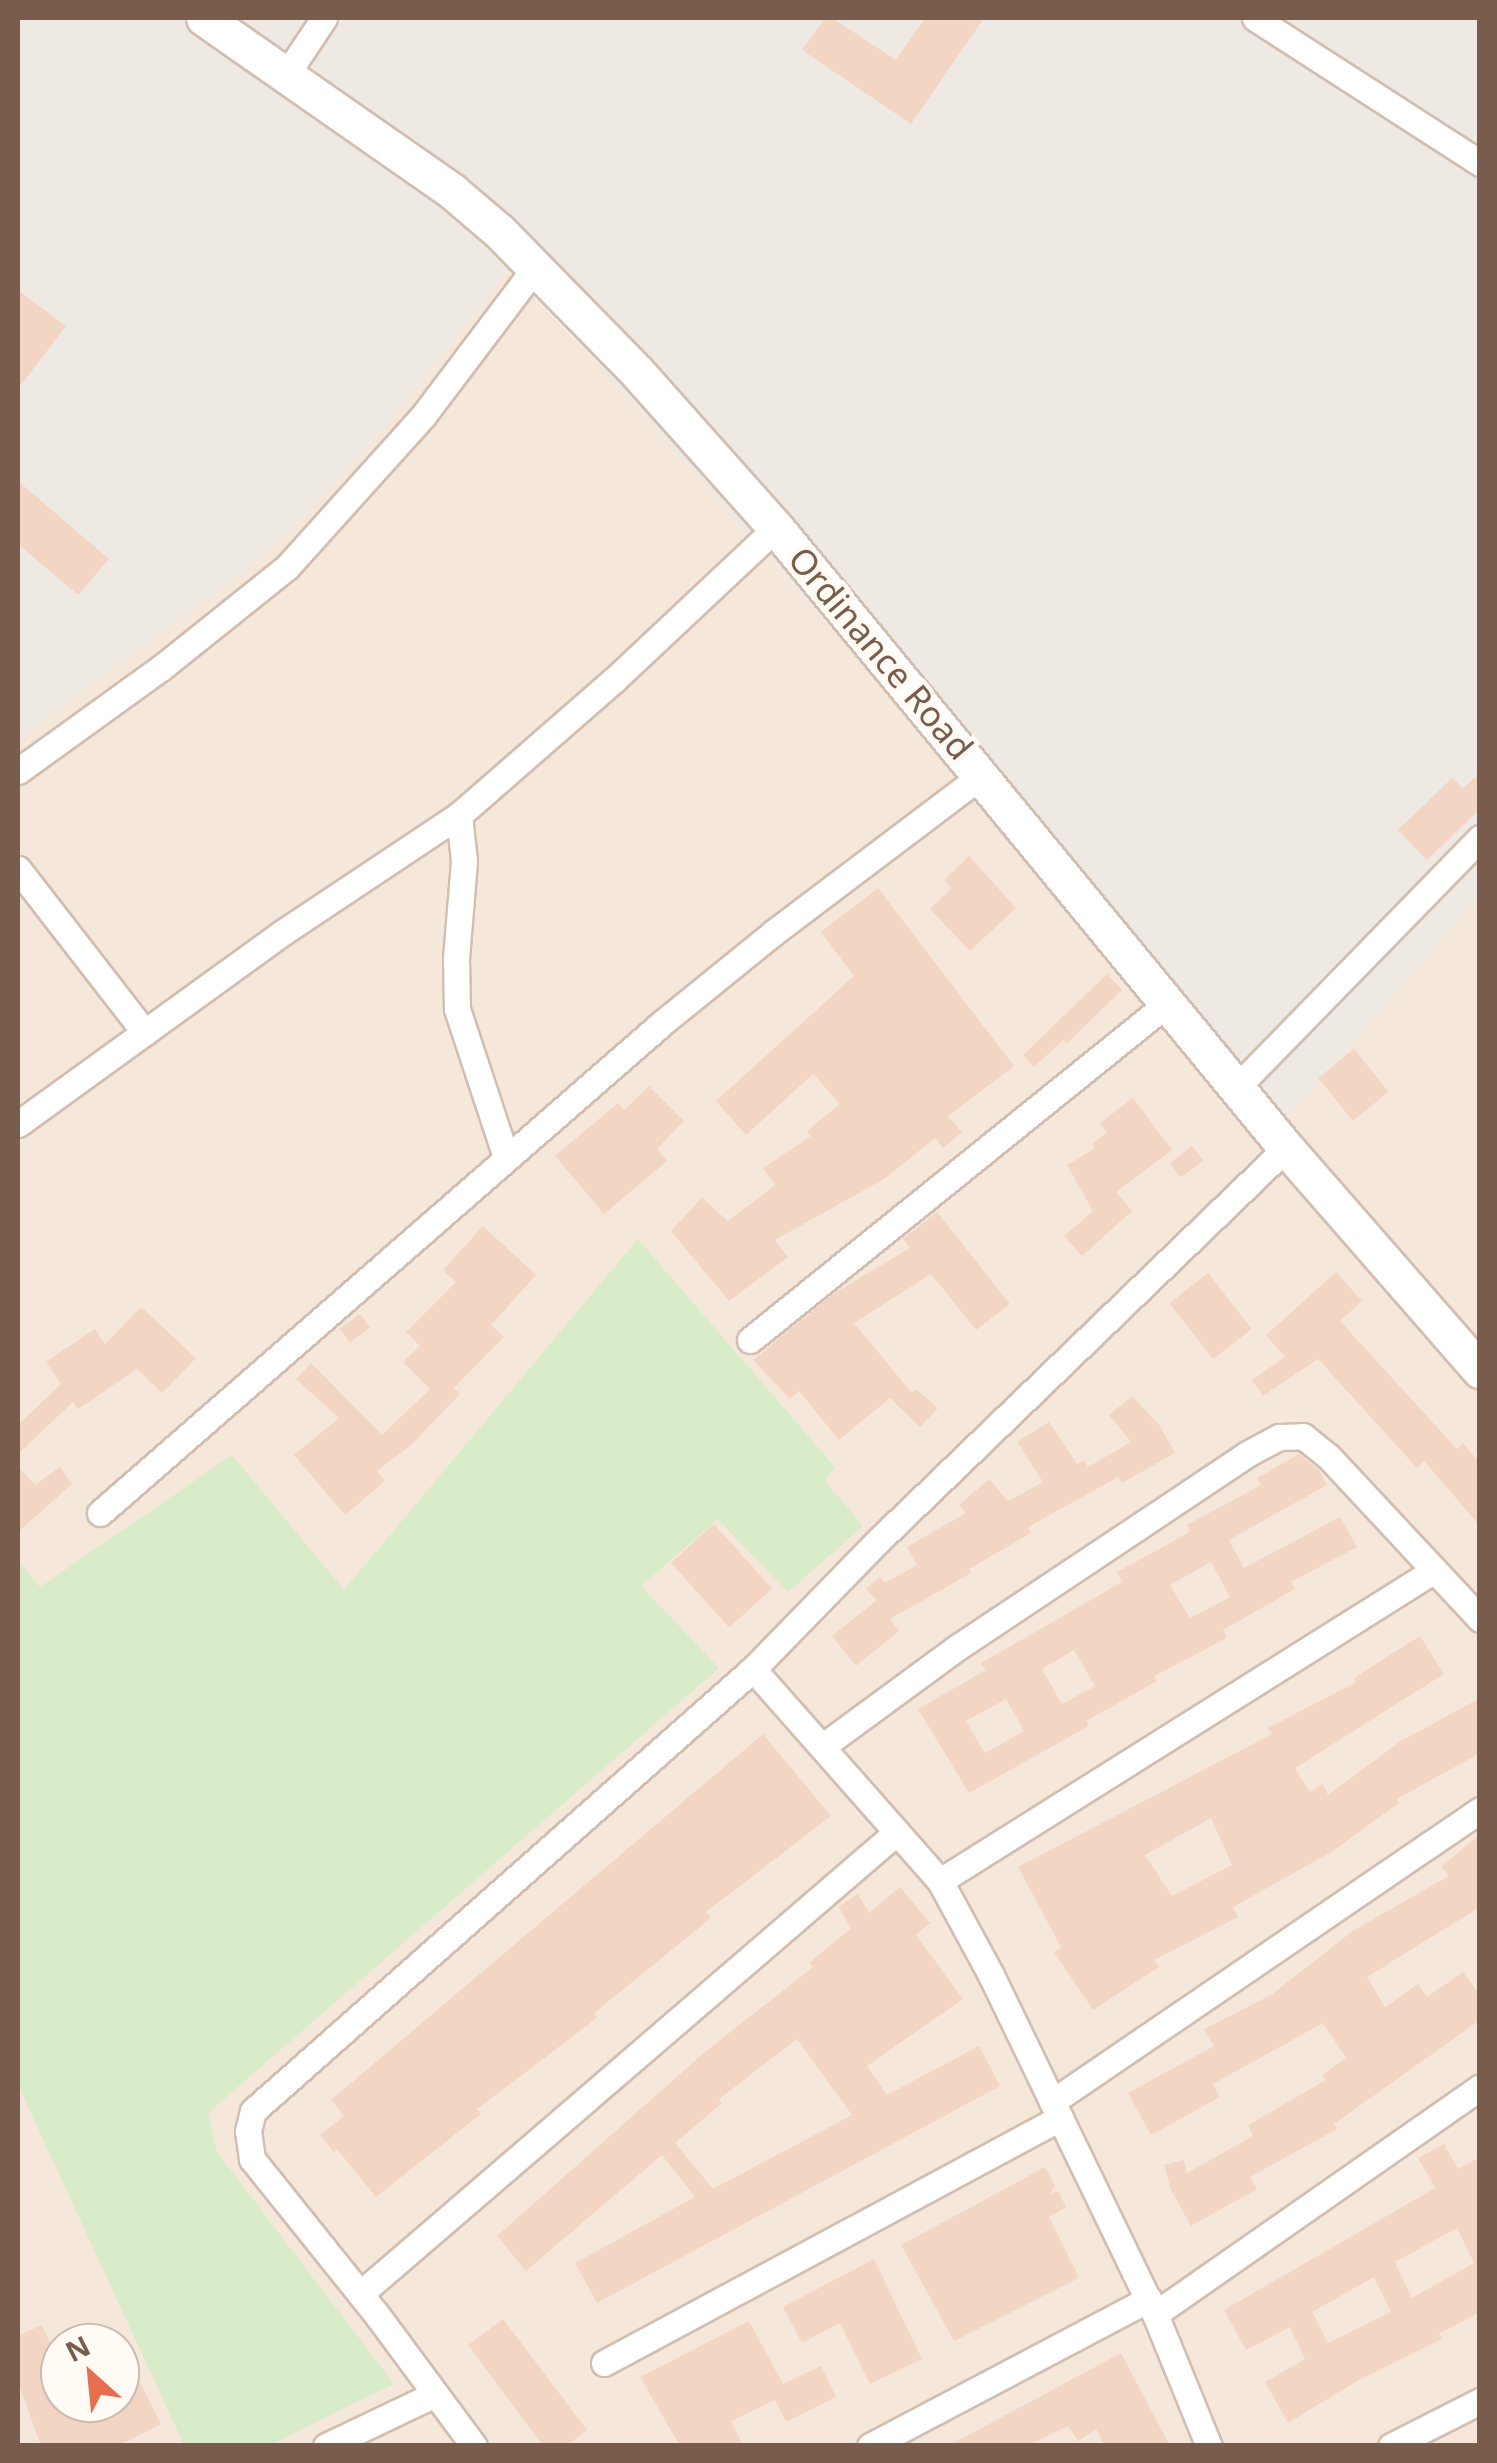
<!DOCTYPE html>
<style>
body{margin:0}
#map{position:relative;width:1497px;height:2463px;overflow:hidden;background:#fdf6ec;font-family:"Noto Sans",sans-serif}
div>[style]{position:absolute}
.residential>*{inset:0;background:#f5e8da}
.industrial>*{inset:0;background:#efe9e4}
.green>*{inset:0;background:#d8ecc9}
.building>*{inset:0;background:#f3d5c3;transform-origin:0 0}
.roads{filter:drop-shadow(2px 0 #d1beb0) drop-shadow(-2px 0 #d1beb0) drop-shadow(0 2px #d1beb0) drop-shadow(0 -2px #d1beb0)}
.street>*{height:25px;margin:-12.5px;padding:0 12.5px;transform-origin:12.5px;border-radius:12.5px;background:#fff}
.secondary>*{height:35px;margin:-17.5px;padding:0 17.5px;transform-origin:17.5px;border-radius:17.5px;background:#fff}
span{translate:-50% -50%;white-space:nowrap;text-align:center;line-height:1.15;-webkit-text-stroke:9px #fffaf3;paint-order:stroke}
.street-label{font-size:35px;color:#7a5c4d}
.frame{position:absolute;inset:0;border:20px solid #7a5c4d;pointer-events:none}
.north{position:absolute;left:40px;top:2323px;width:100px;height:100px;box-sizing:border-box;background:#fffaf3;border:2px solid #cabbb1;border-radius:50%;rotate:333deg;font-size:28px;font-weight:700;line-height:40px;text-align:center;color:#7a5c4d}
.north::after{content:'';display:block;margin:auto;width:35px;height:45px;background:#e76f51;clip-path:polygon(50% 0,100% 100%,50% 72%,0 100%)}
</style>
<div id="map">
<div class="residential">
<i style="clip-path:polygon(evenodd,508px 270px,1303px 1100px,1479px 896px,1479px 2445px,18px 2445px,18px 738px,243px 572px,291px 528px,375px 438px,508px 270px,60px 2343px,120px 2343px,120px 2403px,60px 2403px,60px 2343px)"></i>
</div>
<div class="industrial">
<i style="clip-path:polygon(18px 18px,1479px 18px,1479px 896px,1303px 1100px,1272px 1129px,571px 334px,508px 270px,375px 438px,291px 528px,243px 572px,18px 738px)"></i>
</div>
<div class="green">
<i style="clip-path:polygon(638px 1239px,835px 1467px,825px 1481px,863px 1526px,788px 1592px,718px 1519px,641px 1586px,719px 1668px,208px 2113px,217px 2152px,394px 2384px,270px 2445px,184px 2445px,18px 2085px,18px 1561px,40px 1587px,232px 1455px,344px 1590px)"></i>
</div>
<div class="building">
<i style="clip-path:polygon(825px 18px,832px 18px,896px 60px,925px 18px,984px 18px,911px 124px,802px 50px)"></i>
<i style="clip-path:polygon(18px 290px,66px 326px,18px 389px)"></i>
<i style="clip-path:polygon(18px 481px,109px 559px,78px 595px,18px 544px)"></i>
<i style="clip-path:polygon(1480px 773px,1480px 809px,1427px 860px,1398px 830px,1452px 778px,1463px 788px)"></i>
<i style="clip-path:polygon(969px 856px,1016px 908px,970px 951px,930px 909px,952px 888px,944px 880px)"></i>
<i style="clip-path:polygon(878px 888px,1014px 1066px,948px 1116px,962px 1132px,943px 1148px,935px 1138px,884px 1179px,775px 1240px,788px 1257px,729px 1301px,671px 1231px,702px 1198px,728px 1221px,775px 1185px,763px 1168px,811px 1136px,807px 1131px,840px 1104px,813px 1074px,746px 1135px,716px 1101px,854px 976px,821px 932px)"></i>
<i style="clip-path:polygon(1107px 974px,1122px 990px,1066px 1044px,1063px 1040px,1034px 1067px,1023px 1055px)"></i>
<i style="left:1354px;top:1049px;width:55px;height:46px;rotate:51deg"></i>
<i style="clip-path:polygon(649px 1086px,684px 1121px,657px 1149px,667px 1161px,604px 1214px,555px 1156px,618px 1103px,624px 1110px)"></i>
<i style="clip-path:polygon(1133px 1098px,1172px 1150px,1116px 1192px,1132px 1211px,1082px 1256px,1064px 1236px,1093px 1211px,1067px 1165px,1095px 1148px,1092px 1144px,1107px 1132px,1100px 1123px)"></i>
<i style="left:1192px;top:1146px;width:18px;height:28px;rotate:52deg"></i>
<i style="clip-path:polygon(937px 1212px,1010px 1304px,976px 1330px,931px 1274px,854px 1323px,912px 1393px,916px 1389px,938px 1408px,920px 1427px,890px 1398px,839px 1440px,799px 1391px,790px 1399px,753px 1360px,833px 1294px,910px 1248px,903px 1239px)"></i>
<i style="clip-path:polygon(483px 1226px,536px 1275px,491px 1325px,504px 1337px,454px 1388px,460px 1394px,411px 1445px,377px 1471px,385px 1481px,345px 1515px,294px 1455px,339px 1418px,296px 1379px,311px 1363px,382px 1435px,430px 1389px,403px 1362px,420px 1346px,406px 1332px,456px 1282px,443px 1270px)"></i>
<i style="clip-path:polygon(1336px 1272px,1362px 1301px,1340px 1321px,1457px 1449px,1463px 1443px,1480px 1463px,1480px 1526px,1424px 1461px,1417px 1468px,1318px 1359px,1263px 1396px,1252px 1380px,1285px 1357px,1266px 1335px)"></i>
<i style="left:1208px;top:1273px;width:71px;height:49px;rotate:52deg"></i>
<i style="clip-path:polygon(141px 1307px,196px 1358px,162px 1393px,137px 1369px,78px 1409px,73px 1402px,18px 1454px,18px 1425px,61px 1384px,46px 1362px,95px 1329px,105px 1344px)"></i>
<i style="left:360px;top:1314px;width:17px;height:25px;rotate:54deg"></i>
<i style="clip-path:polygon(1132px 1396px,1160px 1426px,1175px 1453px,1122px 1483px,1118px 1477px,1028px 1527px,1031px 1533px,969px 1569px,971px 1573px,890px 1619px,899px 1631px,856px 1666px,832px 1636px,877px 1600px,866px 1589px,880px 1577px,885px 1583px,917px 1565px,907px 1547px,966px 1513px,959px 1505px,989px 1479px,1008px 1501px,1043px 1482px,1017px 1442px,1049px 1422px,1077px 1464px,1084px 1460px,1088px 1467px,1131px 1442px,1109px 1415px)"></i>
<i style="clip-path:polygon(evenodd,1299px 1454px,1319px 1470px,1327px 1485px,1229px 1540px,1244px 1568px,1340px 1517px,1357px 1547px,1291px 1582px,1295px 1589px,1223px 1630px,1227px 1638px,1154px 1676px,1157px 1681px,1086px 1721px,1089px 1726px,969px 1793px,918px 1709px,986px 1670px,981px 1663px,1122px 1582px,1117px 1572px,1190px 1532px,1187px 1525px,1261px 1485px,1257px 1478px,1299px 1454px,1211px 1562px,1230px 1597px,1190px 1618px,1170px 1585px,1211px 1562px,1299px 1454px,1074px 1650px,1095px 1686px,1062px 1704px,1042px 1669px,1074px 1650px,1299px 1454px,1006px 1699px,1024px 1731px,985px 1753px,966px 1721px,1006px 1699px)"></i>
<i style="clip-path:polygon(18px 1467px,35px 1485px,60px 1467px,72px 1484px,18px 1532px)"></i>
<i style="left:714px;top:1524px;width:87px;height:58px;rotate:48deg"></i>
<i style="clip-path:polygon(evenodd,1420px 1636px,1444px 1674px,1295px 1768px,1310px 1792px,1323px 1784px,1328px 1795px,1401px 1741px,1480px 1698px,1480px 1753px,1397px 1799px,1399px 1803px,1333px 1851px,1233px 1907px,1238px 1917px,1154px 1960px,1159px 1967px,1093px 2010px,1054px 1952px,1061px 1947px,1018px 1867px,1272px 1734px,1268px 1728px,1356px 1682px,1354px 1678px,1420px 1636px,1211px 1818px,1232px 1865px,1172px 1896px,1145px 1855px,1211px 1818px)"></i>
<i style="clip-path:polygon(763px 1734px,831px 1816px,706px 1912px,711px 1918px,594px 2013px,597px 2018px,477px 2109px,481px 2114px,376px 2197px,337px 2149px,334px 2152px,320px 2135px,344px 2116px,331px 2100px)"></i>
<i style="clip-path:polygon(1480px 1834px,1480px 1907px,1367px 1977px,1385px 2007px,1418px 1984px,1427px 1997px,1463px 1972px,1480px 1995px,1480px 2020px,1334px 2124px,1337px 2129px,1250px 2177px,1257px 2189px,1191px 2226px,1171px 2190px,1164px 2165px,1184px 2160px,1187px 2173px,1253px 2136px,1248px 2125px,1326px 2080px,1322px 2075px,1346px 2058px,1323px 2023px,1213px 2084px,1220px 2097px,1151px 2135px,1128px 2093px,1214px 2046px,1204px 2029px,1271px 1995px,1354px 1930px,1449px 1876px,1441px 1867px)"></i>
<i style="clip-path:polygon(evenodd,900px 1887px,930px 1923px,916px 1935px,963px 1999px,867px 2066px,887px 2095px,979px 2046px,1000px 2086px,597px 2303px,575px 2263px,695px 2197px,662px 2155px,526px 2271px,497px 2236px,705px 2052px,813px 1967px,809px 1963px,851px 1928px,838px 1907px,858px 1894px,869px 1913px,900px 1887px,797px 2039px,852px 2115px,713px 2189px,675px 2143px,722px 2103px,719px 2099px,797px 2039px)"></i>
<i style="clip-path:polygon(evenodd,1444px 2144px,1458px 2169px,1480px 2157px,1480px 2312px,1439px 2334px,1442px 2339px,1357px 2381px,1288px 2423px,1265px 2382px,1305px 2359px,1290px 2327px,1246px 2350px,1224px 2310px,1435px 2188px,1418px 2158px,1444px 2144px,1457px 2228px,1474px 2263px,1412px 2298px,1395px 2262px,1457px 2228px,1444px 2144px,1374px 2277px,1391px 2312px,1328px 2343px,1312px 2312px,1374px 2277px)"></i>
<i style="clip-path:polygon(1045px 2167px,1055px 2186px,1050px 2194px,1058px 2191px,1066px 2207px,1049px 2217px,1079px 2278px,954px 2341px,901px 2245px)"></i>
<i style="clip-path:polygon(874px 2259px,922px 2359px,870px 2384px,840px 2323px,802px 2343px,783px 2307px)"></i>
<i style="clip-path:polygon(503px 2319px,587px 2430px,566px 2446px,543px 2446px,468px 2345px)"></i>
<i style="clip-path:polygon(749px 2321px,783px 2384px,821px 2366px,836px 2397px,786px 2422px,775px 2400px,731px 2421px,743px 2446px,680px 2446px,640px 2377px)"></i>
<i style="clip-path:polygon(42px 2325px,60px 2364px,60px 2403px,74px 2403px,77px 2410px,90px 2403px,120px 2403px,120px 2342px,161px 2424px,117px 2446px,41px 2446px,18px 2382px,18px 2336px)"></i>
<i style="clip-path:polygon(1121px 2353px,1170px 2446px,1105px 2446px,1096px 2429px,1078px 2441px,1068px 2426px,1027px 2446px,948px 2446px)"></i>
</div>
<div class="roads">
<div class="street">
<i style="left:1255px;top:18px;width:268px;rotate:32.8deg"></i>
<i style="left:288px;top:72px;width:65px;rotate:-56.3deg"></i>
<i style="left:18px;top:771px;width:176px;rotate:-35.8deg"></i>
<i style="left:161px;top:668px;width:161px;rotate:-38.7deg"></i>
<i style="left:287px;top:567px;width:203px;rotate:-48deg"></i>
<i style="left:423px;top:416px;width:186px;rotate:-52.9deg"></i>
<i style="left:459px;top:815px;width:46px;rotate:83.8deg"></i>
<i style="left:464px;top:861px;width:98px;rotate:94.7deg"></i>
<i style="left:456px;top:959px;width:50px;rotate:88.9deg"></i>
<i style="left:457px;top:1009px;width:156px;rotate:71.7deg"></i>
<i style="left:18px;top:869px;width:207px;rotate:52.2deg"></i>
<i style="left:1237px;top:1087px;width:348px;rotate:-45.7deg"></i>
<i style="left:18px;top:1124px;width:326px;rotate:-35.9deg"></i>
<i style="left:282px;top:933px;width:213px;rotate:-33.7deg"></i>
<i style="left:459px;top:815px;width:207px;rotate:-41.1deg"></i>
<i style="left:615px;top:679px;width:221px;rotate:-43.2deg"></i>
<i style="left:750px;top:1340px;width:538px;rotate:-38.89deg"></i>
<i style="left:100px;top:1513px;width:746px;rotate:-41.08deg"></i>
<i style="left:662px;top:1023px;width:143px;rotate:-39deg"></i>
<i style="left:773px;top:933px;width:262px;rotate:-37.1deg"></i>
<i style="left:753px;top:1669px;width:283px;rotate:48.6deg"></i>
<i style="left:940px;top:1881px;width:107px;rotate:61.5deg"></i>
<i style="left:991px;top:1975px;width:377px;rotate:64.2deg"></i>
<i style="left:1155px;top:2314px;width:143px;rotate:67.8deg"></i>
<i style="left:823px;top:1746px;width:167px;rotate:-36.3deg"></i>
<i style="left:958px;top:1647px;width:348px;rotate:-33.7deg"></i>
<i style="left:1247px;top:1454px;width:36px;rotate:-28deg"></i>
<i style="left:1279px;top:1437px;width:24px;rotate:-2deg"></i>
<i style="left:1303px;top:1436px;width:32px;rotate:39deg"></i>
<i style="left:1328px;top:1456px;width:223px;rotate:47deg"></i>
<i style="left:940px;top:1881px;width:582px;rotate:-32.16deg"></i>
<i style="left:1052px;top:2102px;width:518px;rotate:-34.3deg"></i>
<i style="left:360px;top:2294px;width:708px;rotate:-40.71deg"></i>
<i style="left:1155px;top:2314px;width:396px;rotate:-34.9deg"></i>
<i style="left:604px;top:2363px;width:518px;rotate:-28.25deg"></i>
<i style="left:326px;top:2446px;width:121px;rotate:-25.5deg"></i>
<i style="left:474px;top:2446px;width:163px;rotate:-126.5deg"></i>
<i style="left:377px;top:2315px;width:200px;rotate:-128.7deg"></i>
<i style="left:252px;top:2159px;width:28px;rotate:-98deg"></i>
<i style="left:248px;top:2131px;width:21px;rotate:-76deg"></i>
<i style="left:253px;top:2111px;width:667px;rotate:-41.48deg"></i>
<i style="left:753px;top:1669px;width:182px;rotate:-45.7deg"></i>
<i style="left:880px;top:1539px;width:564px;rotate:-43.92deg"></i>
<i style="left:870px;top:2446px;width:315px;rotate:-27.8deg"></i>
<i style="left:1391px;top:2446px;width:100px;rotate:-26.8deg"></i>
</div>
<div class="secondary">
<i style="left:204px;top:18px;width:304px;rotate:34.9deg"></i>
<i style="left:453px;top:192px;width:60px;rotate:40.3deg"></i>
<i style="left:499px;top:231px;width:197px;rotate:45.6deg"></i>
<i style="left:637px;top:372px;width:209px;rotate:48.3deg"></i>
<i style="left:776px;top:528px;width:803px;rotate:50.56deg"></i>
<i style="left:1286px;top:1148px;width:295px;rotate:48.9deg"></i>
</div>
</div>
<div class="street-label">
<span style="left:881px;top:653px;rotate:50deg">Ordinance Road</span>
</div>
<div class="frame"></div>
<div class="north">N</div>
</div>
